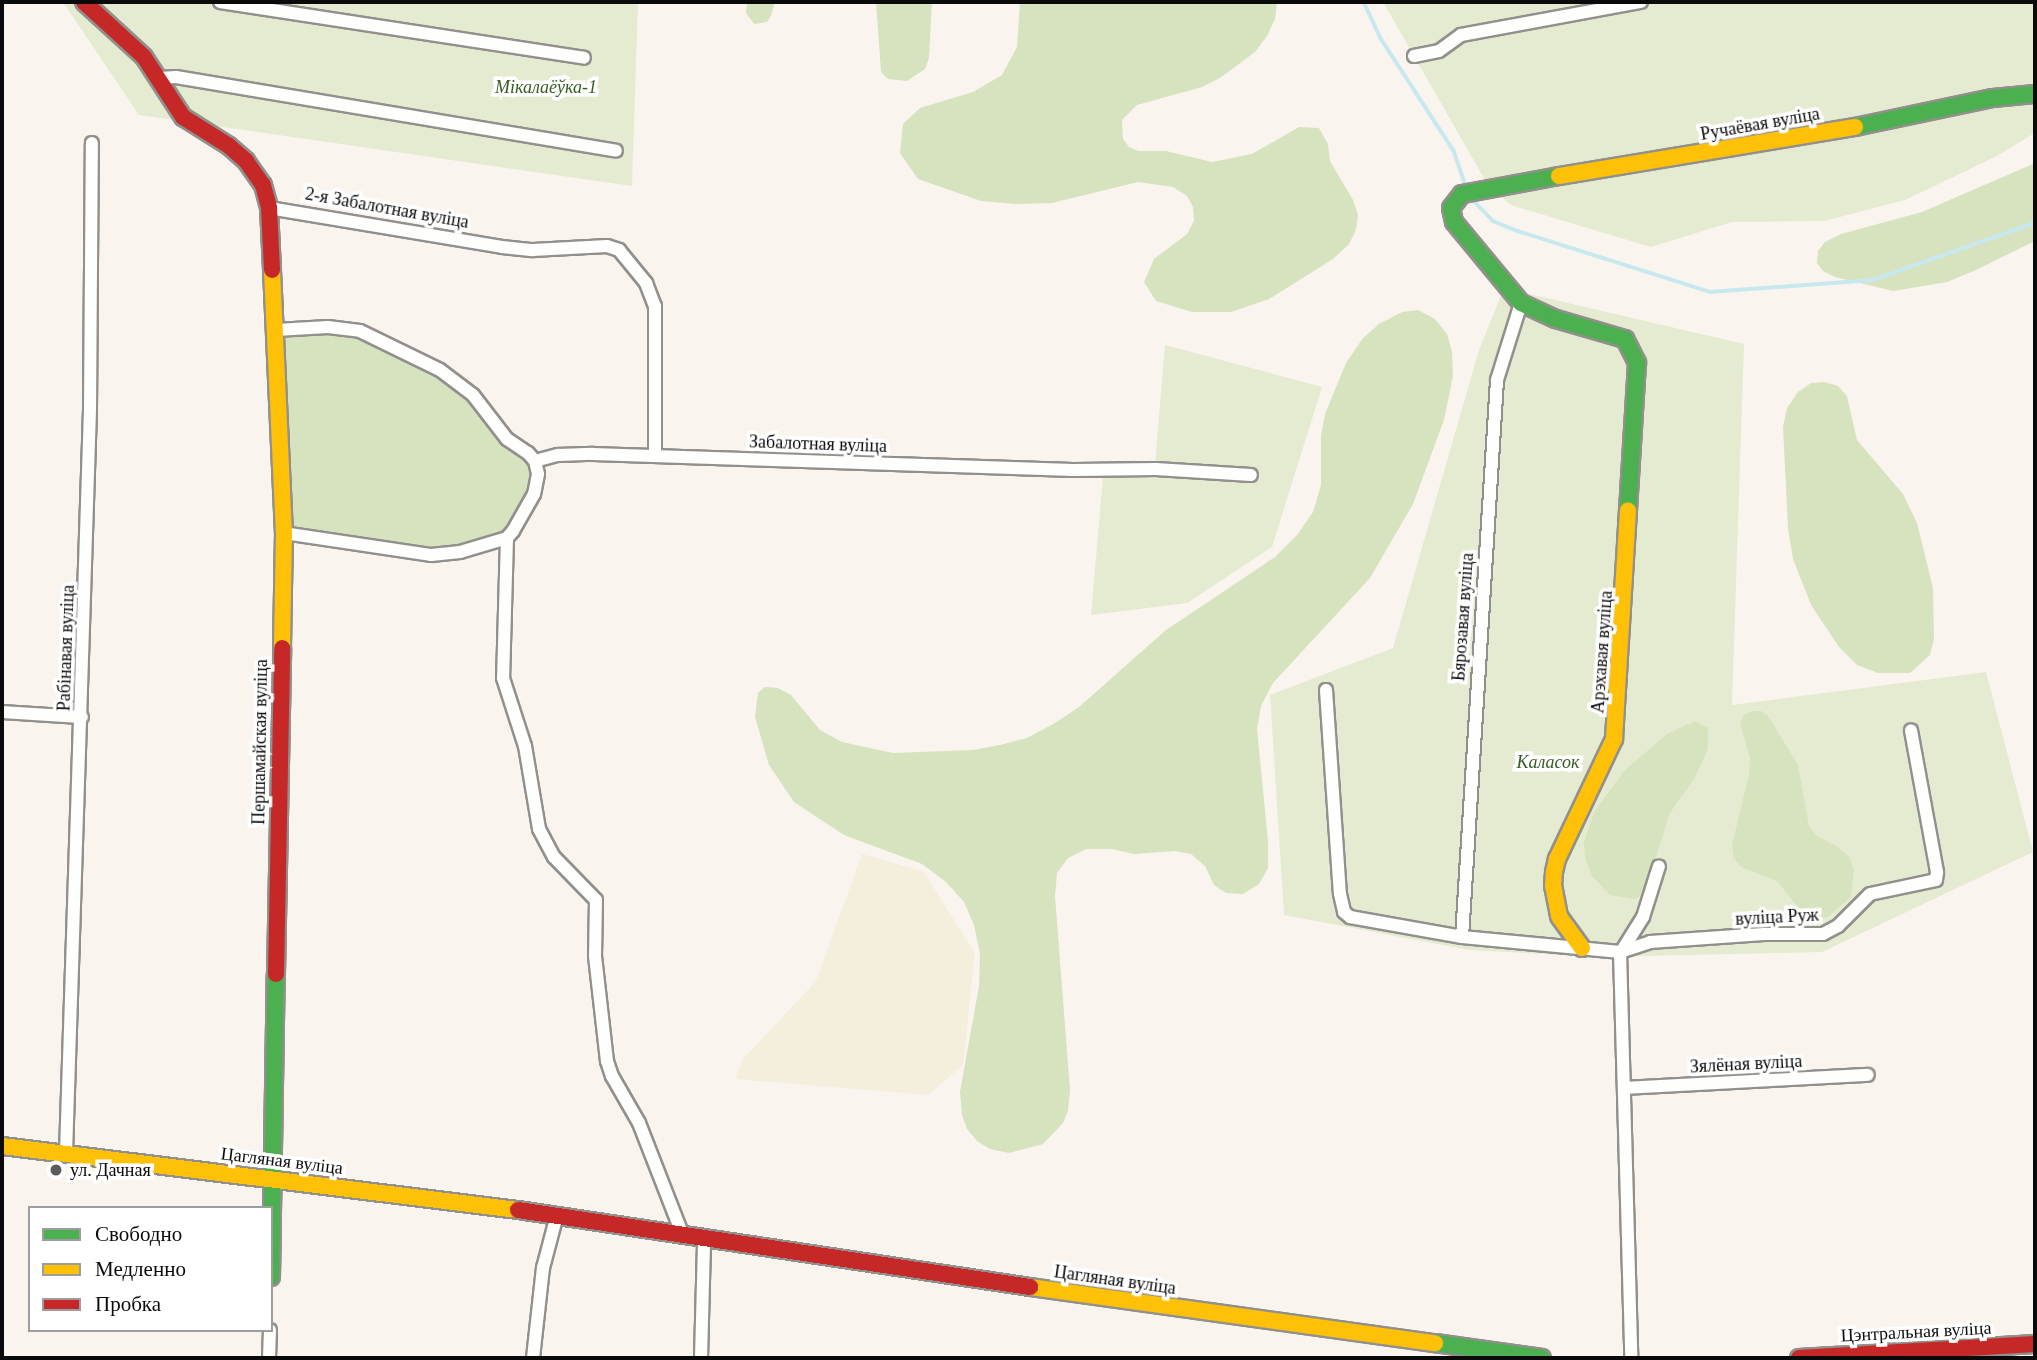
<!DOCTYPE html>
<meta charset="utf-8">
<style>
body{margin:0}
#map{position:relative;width:2037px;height:1360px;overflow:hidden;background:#f9f5ee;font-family:"Times New Roman",serif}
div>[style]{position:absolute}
.farmland>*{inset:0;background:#f4eedc}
.green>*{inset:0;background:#e5ebd0}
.forest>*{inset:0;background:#d7e2bf}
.stream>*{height:3.5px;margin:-1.75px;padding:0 1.75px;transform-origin:1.75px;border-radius:1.75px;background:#c8e8ef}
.roads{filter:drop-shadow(2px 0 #92908d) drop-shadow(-2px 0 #92908d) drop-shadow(0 2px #92908d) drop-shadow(0 -2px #92908d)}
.street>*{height:12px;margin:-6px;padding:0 6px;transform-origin:6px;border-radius:6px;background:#fefefc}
.fast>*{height:16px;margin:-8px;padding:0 8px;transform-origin:8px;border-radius:8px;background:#4caf50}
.slow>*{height:16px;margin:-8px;padding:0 8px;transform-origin:8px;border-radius:8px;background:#ffc107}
.jam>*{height:16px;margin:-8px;padding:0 8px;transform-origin:8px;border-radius:8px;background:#c62828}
.dots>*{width:19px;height:19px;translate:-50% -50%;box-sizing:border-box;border:4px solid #fff;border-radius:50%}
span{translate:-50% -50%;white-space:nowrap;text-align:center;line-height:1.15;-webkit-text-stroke:7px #fff;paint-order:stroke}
.park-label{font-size:18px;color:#365b22;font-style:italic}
.street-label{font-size:18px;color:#0a0a0a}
.poi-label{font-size:18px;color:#0a0a0a}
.left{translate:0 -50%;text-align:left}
.frame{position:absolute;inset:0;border:4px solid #0a0a0a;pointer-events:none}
.legend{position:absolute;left:28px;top:1206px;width:245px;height:126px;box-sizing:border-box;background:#fff;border:2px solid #9d9d9d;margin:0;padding:9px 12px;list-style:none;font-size:21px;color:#0a0a0a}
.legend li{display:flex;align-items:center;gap:14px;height:35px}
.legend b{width:35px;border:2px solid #9d9d9d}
</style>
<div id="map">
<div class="farmland">
<i style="clip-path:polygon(862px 854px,923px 871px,975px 953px,963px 1065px,928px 1095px,735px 1079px,743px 1059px,816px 981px)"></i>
</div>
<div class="green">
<i style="clip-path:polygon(63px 2px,638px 2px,632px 186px,139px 115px)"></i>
<i style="clip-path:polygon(1383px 2px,2035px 2px,2035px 133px,1997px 156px,1905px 200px,1824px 221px,1732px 222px,1651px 247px,1511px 205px,1489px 187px)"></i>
<i style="clip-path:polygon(1504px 288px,1744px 344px,1732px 705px,1986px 672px,2033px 852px,1822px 952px,1597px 957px,1469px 950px,1284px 915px,1270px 695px,1393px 648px,1479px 350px)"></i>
<i style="clip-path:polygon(1165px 345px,1322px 387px,1272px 547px,1187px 603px,1091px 615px,1103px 477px,1154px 475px)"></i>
</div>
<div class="forest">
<i style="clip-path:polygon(747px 2px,775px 2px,771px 16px,767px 22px,754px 24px,746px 13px)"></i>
<i style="clip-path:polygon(876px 2px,932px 2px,929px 58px,925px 69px,907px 81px,888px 79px,881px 72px)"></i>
<i style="clip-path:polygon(1020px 2px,1277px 2px,1275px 19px,1267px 36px,1255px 52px,1220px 78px,1202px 87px,1137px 105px,1122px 120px,1123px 139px,1129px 147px,1138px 151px,1166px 151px,1212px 162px,1252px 154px,1299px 127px,1319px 128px,1328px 144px,1330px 161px,1353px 200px,1358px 215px,1356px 230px,1349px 244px,1333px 259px,1269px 299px,1231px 312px,1192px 312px,1156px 301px,1144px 282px,1154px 259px,1187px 234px,1194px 221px,1193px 207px,1187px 196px,1173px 187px,1138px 182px,1052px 203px,1016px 204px,981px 201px,918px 179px,900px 153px,903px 124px,920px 108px,973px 92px,1002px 75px,1017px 47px)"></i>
<i style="clip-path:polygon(2035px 163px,2035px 241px,1976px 270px,1947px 282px,1893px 291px,1835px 277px,1823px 271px,1817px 263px,1818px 251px,1825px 242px,1841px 234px,1922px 212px)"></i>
<i style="clip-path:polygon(1418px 310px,1435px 319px,1447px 334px,1452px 352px,1453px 376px,1444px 420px,1413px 504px,1370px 578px,1273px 683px,1261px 706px,1257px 729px,1268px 841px,1268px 868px,1259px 884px,1243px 894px,1226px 893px,1214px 885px,1205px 866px,1191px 854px,1175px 851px,1134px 854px,1112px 849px,1086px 849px,1068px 858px,1057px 873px,1055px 896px,1070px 1090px,1068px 1111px,1063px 1123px,1043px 1144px,1009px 1153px,990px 1149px,977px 1141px,967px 1129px,962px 1115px,960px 1092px,979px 986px,980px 954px,974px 925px,964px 902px,946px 882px,922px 864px,844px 835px,794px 802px,769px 765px,755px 717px,758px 693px,765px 687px,778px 688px,791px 695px,820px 730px,842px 742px,893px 753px,973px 750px,1000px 745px,1027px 738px,1055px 723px,1079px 707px,1166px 630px,1275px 557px,1298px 534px,1313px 512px,1321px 485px,1321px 436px,1325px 414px,1346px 363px,1363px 338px,1379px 324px,1402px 312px)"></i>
<i style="clip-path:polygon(283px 334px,348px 335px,386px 347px,422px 365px,459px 388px,530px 468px,528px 496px,515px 523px,503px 533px,481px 541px,443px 549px,290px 529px)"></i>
<i style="clip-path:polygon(1825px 382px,1838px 386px,1847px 396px,1857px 440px,1903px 494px,1917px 523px,1933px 588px,1934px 639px,1930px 655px,1910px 673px,1878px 673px,1857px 665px,1839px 647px,1811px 605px,1793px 559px,1788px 529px,1783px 427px,1787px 408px,1798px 392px,1811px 383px)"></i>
<i style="clip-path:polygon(1752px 711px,1761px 711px,1768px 716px,1798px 765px,1809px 826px,1817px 836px,1838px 847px,1849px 857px,1854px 870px,1851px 897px,1828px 917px,1815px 918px,1804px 914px,1777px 881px,1741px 867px,1734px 858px,1732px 845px,1749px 775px,1750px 758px,1740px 723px,1744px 715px)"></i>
<i style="clip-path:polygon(1695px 721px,1708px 728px,1708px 749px,1694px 779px,1670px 813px,1646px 888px,1642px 895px,1634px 899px,1610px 895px,1592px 876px,1585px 858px,1584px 842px,1594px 812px,1624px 771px,1667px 734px)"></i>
</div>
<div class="stream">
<i style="left:1333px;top:2px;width:12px"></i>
<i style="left:1364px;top:2px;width:38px;rotate:65deg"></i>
<i style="left:1380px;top:37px;width:136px;rotate:57deg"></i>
<i style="left:1454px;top:151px;width:37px;rotate:71deg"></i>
<i style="left:1472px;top:199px;width:30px;rotate:46deg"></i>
<i style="left:1493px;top:221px;width:27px;rotate:22deg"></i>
<i style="left:1518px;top:231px;width:201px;rotate:17.6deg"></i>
<i style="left:1710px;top:292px;width:163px;rotate:-4.2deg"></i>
<i style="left:1873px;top:280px;width:172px;rotate:-19.4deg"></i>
</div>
<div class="roads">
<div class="street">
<i style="left:220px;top:2px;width:368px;rotate:8.7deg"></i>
<i style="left:1414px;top:56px;width:25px;rotate:-11deg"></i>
<i style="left:1439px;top:51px;width:27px;rotate:-36deg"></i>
<i style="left:1461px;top:35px;width:183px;rotate:-10.4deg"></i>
<i style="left:159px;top:78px;width:17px;rotate:-3deg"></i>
<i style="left:176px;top:77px;width:446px;rotate:9.5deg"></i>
<i style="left:269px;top:208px;width:236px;rotate:9.5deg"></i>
<i style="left:502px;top:247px;width:31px;rotate:6deg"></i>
<i style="left:533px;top:250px;width:74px;rotate:-3.1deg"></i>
<i style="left:607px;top:246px;width:13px;rotate:18deg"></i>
<i style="left:619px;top:250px;width:43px;rotate:50.7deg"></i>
<i style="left:646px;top:283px;width:25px;rotate:69deg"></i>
<i style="left:655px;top:306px;width:150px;rotate:90deg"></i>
<i style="left:276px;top:330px;width:52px;rotate:-3.3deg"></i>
<i style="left:328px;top:327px;width:32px;rotate:7deg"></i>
<i style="left:360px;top:331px;width:89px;rotate:26deg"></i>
<i style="left:440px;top:370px;width:41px;rotate:37.1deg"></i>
<i style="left:473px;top:395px;width:56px;rotate:52.3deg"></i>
<i style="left:507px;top:439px;width:25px;rotate:34deg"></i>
<i style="left:528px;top:453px;width:11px;rotate:49deg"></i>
<i style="left:535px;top:461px;width:13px;rotate:77deg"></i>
<i style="left:538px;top:474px;width:20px;rotate:101deg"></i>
<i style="left:534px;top:494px;width:43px;rotate:119.6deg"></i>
<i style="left:513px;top:531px;width:9px;rotate:131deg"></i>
<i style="left:507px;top:538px;width:49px;rotate:163.4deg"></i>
<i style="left:460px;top:552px;width:29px;rotate:174deg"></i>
<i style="left:431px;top:555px;width:149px;rotate:-171.5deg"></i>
<i style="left:535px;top:461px;width:24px;rotate:-15deg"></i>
<i style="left:558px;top:455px;width:35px;rotate:-2deg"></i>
<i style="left:593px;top:454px;width:480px;rotate:1.9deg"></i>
<i style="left:1073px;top:470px;width:83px;rotate:-0.7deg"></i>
<i style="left:1156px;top:469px;width:95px;rotate:3.6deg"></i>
<i style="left:507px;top:538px;width:140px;rotate:91.6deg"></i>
<i style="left:503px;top:678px;width:71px;rotate:72.1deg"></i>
<i style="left:525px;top:746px;width:84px;rotate:80.4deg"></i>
<i style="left:539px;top:829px;width:32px;rotate:62deg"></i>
<i style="left:554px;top:857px;width:60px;rotate:45.7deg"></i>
<i style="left:596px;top:900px;width:56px;rotate:91deg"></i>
<i style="left:595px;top:956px;width:106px;rotate:83.5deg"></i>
<i style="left:607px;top:1061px;width:16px;rotate:72deg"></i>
<i style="left:612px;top:1076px;width:54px;rotate:60.1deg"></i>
<i style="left:639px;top:1123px;width:121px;rotate:68.7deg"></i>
<i style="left:1326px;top:690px;width:204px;rotate:86.1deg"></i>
<i style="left:1340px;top:894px;width:18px;rotate:77deg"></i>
<i style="left:1344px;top:912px;width:8px;rotate:40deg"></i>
<i style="left:1350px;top:917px;width:114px;rotate:10.1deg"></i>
<i style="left:1462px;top:937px;width:159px;rotate:5.4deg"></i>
<i style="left:2px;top:712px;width:80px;rotate:3.6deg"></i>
<i style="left:1462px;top:937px;width:558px;rotate:-86.4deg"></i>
<i style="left:1497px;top:380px;width:81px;rotate:-72.7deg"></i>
<i style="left:1623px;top:949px;width:38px;rotate:-58deg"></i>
<i style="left:1643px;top:917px;width:53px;rotate:-72.6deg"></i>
<i style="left:1620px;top:952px;width:32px;rotate:-18deg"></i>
<i style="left:1650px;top:942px;width:114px;rotate:-4deg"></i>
<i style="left:1764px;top:934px;width:59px"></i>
<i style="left:1823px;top:934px;width:17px;rotate:-28deg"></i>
<i style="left:1838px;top:926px;width:45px;rotate:-45deg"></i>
<i style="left:1870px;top:894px;width:67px;rotate:-12deg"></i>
<i style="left:1936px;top:880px;width:8px;rotate:-83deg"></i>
<i style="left:1937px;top:872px;width:144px;rotate:-100.4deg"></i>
<i style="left:1620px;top:952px;width:406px;rotate:88.4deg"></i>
<i style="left:1625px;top:1088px;width:243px;rotate:-3.1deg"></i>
<i style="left:66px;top:1153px;width:744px;rotate:-88.15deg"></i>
<i style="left:90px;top:409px;width:266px;rotate:-89.6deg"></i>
<i style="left:269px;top:1358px;width:28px;rotate:-88deg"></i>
<i style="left:533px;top:1358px;width:91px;rotate:-83.7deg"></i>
<i style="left:543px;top:1268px;width:55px;rotate:-75.2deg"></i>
<i style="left:701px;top:1358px;width:118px;rotate:-88.5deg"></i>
</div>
<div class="fast">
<i style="left:1855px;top:127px;width:141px;rotate:-11.9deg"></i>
<i style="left:1993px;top:98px;width:42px;rotate:-5.4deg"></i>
<i style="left:1559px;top:176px;width:99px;rotate:169.5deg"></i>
<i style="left:1462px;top:194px;width:18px;rotate:128deg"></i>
<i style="left:1451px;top:208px;width:14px;rotate:78deg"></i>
<i style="left:1454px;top:222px;width:105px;rotate:50.4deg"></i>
<i style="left:1521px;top:303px;width:38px;rotate:25deg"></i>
<i style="left:1556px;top:319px;width:72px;rotate:16.2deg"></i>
<i style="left:1625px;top:339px;width:27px;rotate:63deg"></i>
<i style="left:1637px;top:363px;width:147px;rotate:93.5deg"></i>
<i style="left:271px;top:1277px;width:303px;rotate:-89.1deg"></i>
<i style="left:1435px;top:1343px;width:108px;rotate:8deg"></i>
</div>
<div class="slow">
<i style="left:1559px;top:176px;width:300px;rotate:-9.4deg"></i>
<i style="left:272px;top:270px;width:263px;rotate:87.4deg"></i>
<i style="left:284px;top:533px;width:115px;rotate:91deg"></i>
<i style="left:1582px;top:948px;width:39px;rotate:-126deg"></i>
<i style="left:1559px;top:916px;width:31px;rotate:-101deg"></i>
<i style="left:1553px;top:886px;width:14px;rotate:-86deg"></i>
<i style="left:1554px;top:872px;width:13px;rotate:-77deg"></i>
<i style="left:1557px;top:859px;width:133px;rotate:-64.6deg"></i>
<i style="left:1614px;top:739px;width:229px;rotate:-86.5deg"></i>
<i style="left:2px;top:1146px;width:520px;rotate:7.07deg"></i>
<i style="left:1030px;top:1287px;width:409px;rotate:7.9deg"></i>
</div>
<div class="jam">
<i style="left:84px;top:2px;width:81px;rotate:42.5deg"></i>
<i style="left:144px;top:57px;width:72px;rotate:57deg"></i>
<i style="left:183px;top:117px;width:54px;rotate:32.2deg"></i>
<i style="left:229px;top:146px;width:23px;rotate:41deg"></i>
<i style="left:246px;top:161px;width:29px;rotate:55deg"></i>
<i style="left:263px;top:185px;width:24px;rotate:75deg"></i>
<i style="left:269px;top:208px;width:62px;rotate:87.2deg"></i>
<i style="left:276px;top:974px;width:326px;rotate:-88.9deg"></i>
<i style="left:518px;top:1210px;width:518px;rotate:8.55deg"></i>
<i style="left:1799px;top:1358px;width:236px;rotate:-3.4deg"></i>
</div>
</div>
<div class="dots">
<i style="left:56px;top:1170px;background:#5e5c5a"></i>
</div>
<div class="park-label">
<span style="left:546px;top:87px">Мікалаёўка-1</span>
<span style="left:1548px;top:762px">Каласок</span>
</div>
<div class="street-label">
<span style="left:1760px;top:124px;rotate:-10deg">Ручаёвая вуліца</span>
<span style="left:387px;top:208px;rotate:10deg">2-я Забалотная вуліца</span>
<span style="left:818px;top:444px;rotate:2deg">Забалотная вуліца</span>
<span style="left:1463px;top:617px;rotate:-86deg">Бярозавая вуліца</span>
<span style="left:66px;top:648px;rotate:-88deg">Рабінавая вуліца</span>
<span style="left:1602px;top:652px;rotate:-86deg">Арэхавая вуліца</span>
<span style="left:260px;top:742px;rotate:-89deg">Першамайская вуліца</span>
<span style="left:1777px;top:917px;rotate:-3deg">вуліца Руж</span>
<span style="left:1746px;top:1064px;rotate:-3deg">Зялёная вуліца</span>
<span style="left:282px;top:1161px;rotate:7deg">Цагляная вуліца</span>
<span style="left:1115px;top:1280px;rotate:8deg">Цагляная вуліца</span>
<span style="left:1916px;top:1332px;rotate:-3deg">Цэнтральная вуліца</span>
</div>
<div class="poi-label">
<span class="left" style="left:70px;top:1170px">ул. Дачная</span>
</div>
<div class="frame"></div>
<ul class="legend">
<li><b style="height:9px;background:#4caf50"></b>Свободно</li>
<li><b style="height:9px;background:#ffc107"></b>Медленно</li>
<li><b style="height:9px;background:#c62828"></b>Пробка</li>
</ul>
</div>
